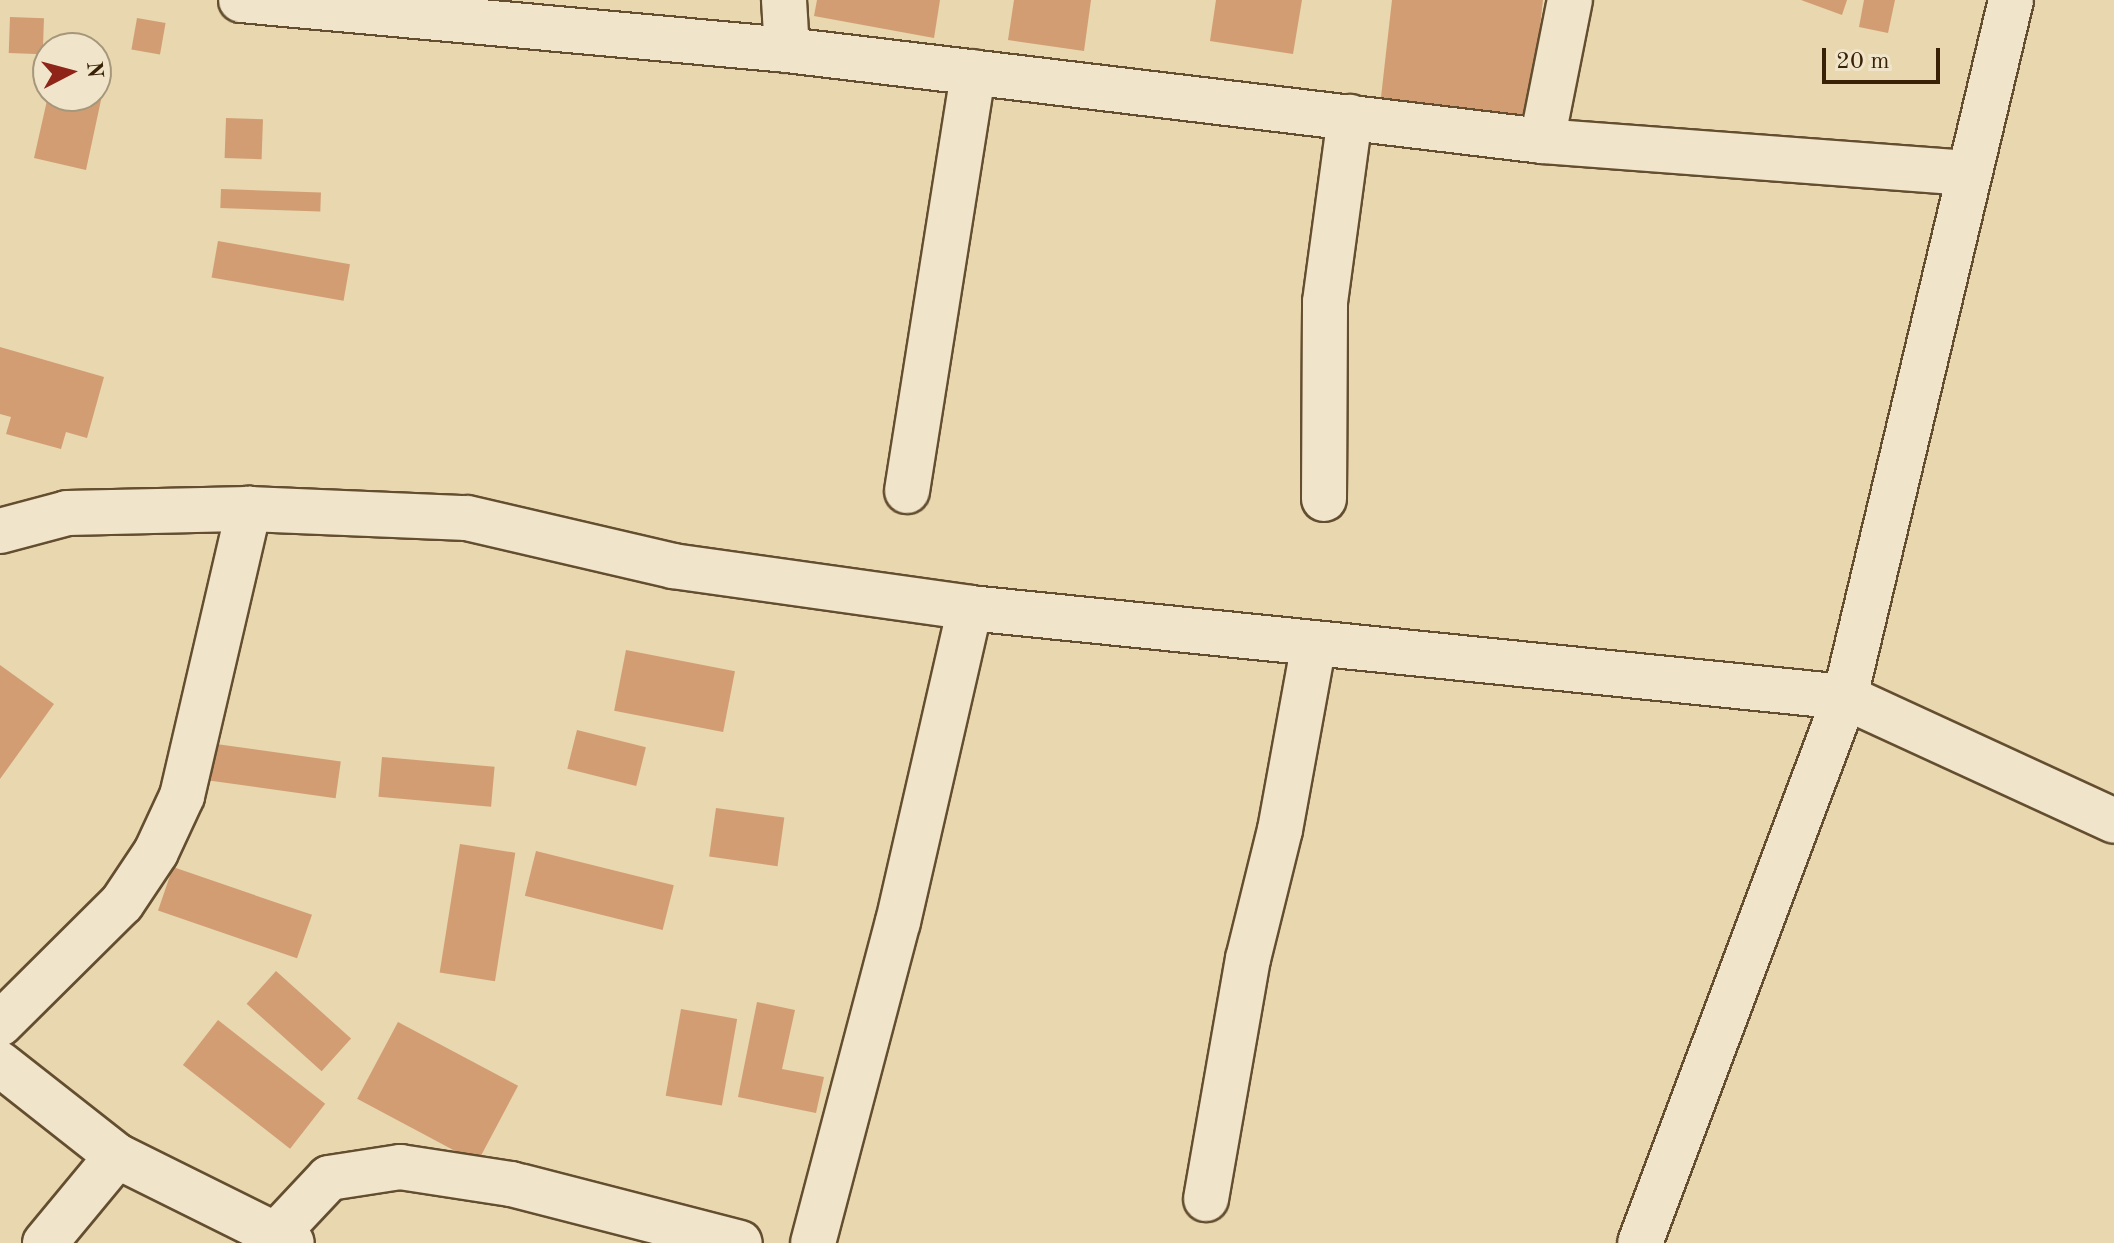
<!DOCTYPE html>
<style>
body{margin:0}
#map{position:relative;width:2114px;height:1243px;overflow:hidden;background:#e8d7af;font-family:"Old Standard TT",serif}
div>[style]{position:absolute}
.building>*{inset:0;background:#d29d72;transform-origin:0 0}
.roads{filter:drop-shadow(2px 0 #644e2f) drop-shadow(-2px 0 #644e2f) drop-shadow(0 2px #644e2f) drop-shadow(0 -2px #644e2f)}
.minor>*{height:44px;margin:-22px;padding:0 22px;transform-origin:22px;border-radius:22px;background:#f0e5cb}
span{translate:-50% -50%;white-space:nowrap;text-align:center;line-height:1.15;-webkit-text-stroke:8px #f0e5cb;paint-order:stroke}
.north{position:absolute;left:32px;top:32px;width:80px;height:80px;box-sizing:border-box;background:#f0e5cb;border:2px solid #a6977b;border-radius:50%;rotate:84deg;font-size:22px;font-weight:700;line-height:32px;text-align:center;color:#382104}
.north::after{content:'';display:block;margin:auto;width:28px;height:36px;background:#8f2418;clip-path:polygon(50% 0,100% 100%,50% 72%,0 100%)}
.scale{position:absolute;left:1822px;top:48px;width:118px;height:36px;box-sizing:border-box;border:4px solid #382104;border-top:0;padding-left:10px;font-size:24px;line-height:28px;white-space:nowrap;color:#382104;-webkit-text-stroke:6px #f0e5cb;paint-order:stroke}
</style>
<div id="map">
<div class="building">
<i style="clip-path:polygon(817px 0,940px 0,934px 38px,814px 16px)"></i>
<i style="clip-path:polygon(1014px 0,1091px 0,1084px 51px,1008px 40px)"></i>
<i style="clip-path:polygon(1216px 0,1302px 0,1293px 54px,1210px 41px)"></i>
<i style="clip-path:polygon(1392px 0,1543px 0,1529px 124px,1380px 106px)"></i>
<i style="clip-path:polygon(1801px 0,1847px 0,1842px 15px)"></i>
<i style="clip-path:polygon(1864px 0,1895px 0,1888px 33px,1859px 27px)"></i>
<i style="left:10px;top:17px;width:34px;height:36px;rotate:2deg"></i>
<i style="left:137px;top:18px;width:29px;height:32px;rotate:10deg"></i>
<i style="clip-path:polygon(96px 70px,107px 72px,86px 170px,34px 158px,48px 96px,96px 96px)"></i>
<i style="left:226px;top:118px;width:37px;height:40px;rotate:2deg"></i>
<i style="left:221px;top:189px;width:100px;height:19px;rotate:2deg"></i>
<i style="left:218px;top:241px;width:134px;height:37px;rotate:10deg"></i>
<i style="clip-path:polygon(0 347px,104px 377px,87px 438px,66px 432px,61px 449px,6px 434px,11px 417px,0 414px)"></i>
<i style="left:626px;top:650px;width:111px;height:62px;rotate:11deg"></i>
<i style="clip-path:polygon(0 665px,54px 704px,0 779px)"></i>
<i style="left:577px;top:730px;width:71px;height:40px;rotate:14deg"></i>
<i style="left:216px;top:744px;width:126px;height:37px;rotate:8deg"></i>
<i style="left:382px;top:757px;width:113px;height:40px;rotate:5deg"></i>
<i style="left:716px;top:808px;width:69px;height:49px;rotate:8deg"></i>
<i style="left:460px;top:844px;width:56px;height:130px;rotate:9deg"></i>
<i style="left:536px;top:851px;width:142px;height:46px;rotate:14deg"></i>
<i style="left:173px;top:867px;width:147px;height:46px;rotate:19deg"></i>
<i style="left:276px;top:971px;width:101px;height:44px;rotate:42deg"></i>
<i style="clip-path:polygon(757px 1002px,795px 1010px,782px 1069px,824px 1077px,816px 1113px,738px 1097px)"></i>
<i style="left:681px;top:1009px;width:57px;height:88px;rotate:10deg"></i>
<i style="left:218px;top:1020px;width:136px;height:57px;rotate:38deg"></i>
<i style="left:398px;top:1022px;width:136px;height:87px;rotate:28deg"></i>
</div>
<div class="roads">
<div class="minor">
<i style="left:241px;top:0;width:548px;rotate:5.23deg"></i>
<i style="left:787px;top:50px;width:760px;rotate:6.87deg"></i>
<i style="left:1542px;top:141px;width:425px;rotate:4.3deg"></i>
<i style="left:784px;top:0;width:50px;rotate:86.6deg"></i>
<i style="left:2011px;top:0;width:716px;rotate:103.4deg"></i>
<i style="left:1845px;top:697px;width:296px;rotate:24.7deg"></i>
<i style="left:1542px;top:141px;width:144px;rotate:-78.8deg"></i>
<i style="left:907px;top:491px;width:424px;rotate:-81deg"></i>
<i style="left:1324px;top:499px;width:197px;rotate:-89.7deg"></i>
<i style="left:1325px;top:302px;width:187px;rotate:-82.3deg"></i>
<i style="left:0;top:531px;width:69px;rotate:-15deg"></i>
<i style="left:67px;top:513px;width:182px;rotate:-1.3deg"></i>
<i style="left:249px;top:509px;width:218px;rotate:2.4deg"></i>
<i style="left:467px;top:518px;width:212px;rotate:13.1deg"></i>
<i style="left:673px;top:566px;width:300px;rotate:8deg"></i>
<i style="left:970px;top:608px;width:880px;rotate:5.81deg"></i>
<i style="left:1845px;top:697px;width:583px;rotate:110.58deg"></i>
<i style="left:0;top:1024px;width:172px;rotate:-44.8deg"></i>
<i style="left:122px;top:903px;width:61px;rotate:-56.3deg"></i>
<i style="left:156px;top:852px;width:62px;rotate:-65.1deg"></i>
<i style="left:182px;top:796px;width:295px;rotate:-76.9deg"></i>
<i style="left:0;top:1064px;width:149px;rotate:38.2deg"></i>
<i style="left:117px;top:1156px;width:195px;rotate:26.4deg"></i>
<i style="left:1206px;top:1199px;width:244px;rotate:-80.1deg"></i>
<i style="left:1248px;top:959px;width:133px;rotate:-76.1deg"></i>
<i style="left:1280px;top:830px;width:190px;rotate:-79.7deg"></i>
<i style="left:45px;top:1243px;width:113px;rotate:-50.4deg"></i>
<i style="left:268px;top:1243px;width:89px;rotate:-46.8deg"></i>
<i style="left:329px;top:1178px;width:72px;rotate:-8.8deg"></i>
<i style="left:400px;top:1167px;width:112px;rotate:8.7deg"></i>
<i style="left:511px;top:1184px;width:236px;rotate:14.4deg"></i>
<i style="left:813px;top:1243px;width:332px;rotate:-75.2deg"></i>
<i style="left:898px;top:922px;width:322px;rotate:-77.1deg"></i>
</div>
</div>
<div class="north">N</div>
<div class="scale">20 m</div>
</div>
